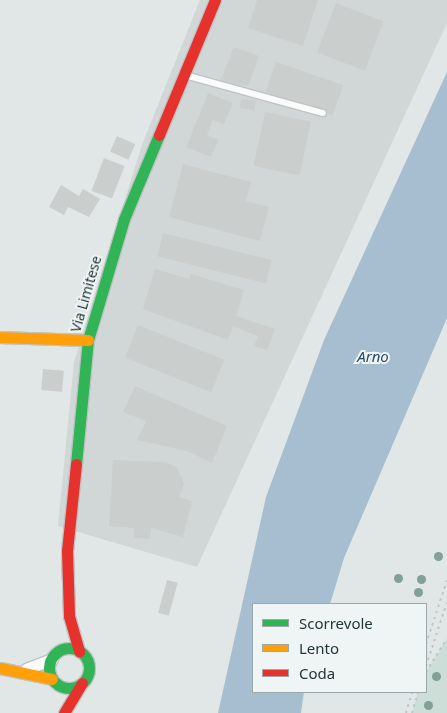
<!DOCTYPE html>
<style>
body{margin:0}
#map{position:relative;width:447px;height:713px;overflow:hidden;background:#e1e6e6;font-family:"Noto Sans",sans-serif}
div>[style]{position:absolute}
.built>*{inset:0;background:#d0d7d6}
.green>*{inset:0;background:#ccded7}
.water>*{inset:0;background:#a7bed0}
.building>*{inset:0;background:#cacfce;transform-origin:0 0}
.path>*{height:2px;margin-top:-1px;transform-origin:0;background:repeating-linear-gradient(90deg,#c0c6c6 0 2.5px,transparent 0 6.5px)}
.roads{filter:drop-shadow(1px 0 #bec3c3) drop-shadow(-1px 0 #bec3c3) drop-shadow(0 1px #bec3c3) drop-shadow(0 -1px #bec3c3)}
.lane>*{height:5.5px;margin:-2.75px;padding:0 2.75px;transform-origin:2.75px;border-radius:2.75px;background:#fafbfb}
.street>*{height:11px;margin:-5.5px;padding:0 5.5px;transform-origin:5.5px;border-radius:5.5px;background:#fafbfb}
.fast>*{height:11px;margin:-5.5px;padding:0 5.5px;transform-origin:5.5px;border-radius:5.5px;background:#30b455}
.fast>.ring{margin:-5.5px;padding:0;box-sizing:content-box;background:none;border:11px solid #30b455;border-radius:50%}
.slow>*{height:11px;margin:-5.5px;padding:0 5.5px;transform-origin:5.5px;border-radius:5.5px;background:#ff9f0a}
.jam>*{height:11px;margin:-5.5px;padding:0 5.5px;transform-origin:5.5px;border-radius:5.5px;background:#e5322d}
.trees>*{width:9px;height:9px;margin:-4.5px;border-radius:50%;background:#81a097}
span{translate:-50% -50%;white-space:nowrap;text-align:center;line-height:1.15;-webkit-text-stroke:4px #eff5f4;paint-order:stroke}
.street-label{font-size:14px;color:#223636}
.water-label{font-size:15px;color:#254a6a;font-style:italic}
.legend{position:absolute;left:252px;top:603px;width:175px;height:90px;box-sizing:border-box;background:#eff5f4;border:1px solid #9da9a8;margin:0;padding:6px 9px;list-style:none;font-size:15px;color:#223636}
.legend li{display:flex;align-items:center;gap:10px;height:25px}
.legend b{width:25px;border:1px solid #9da9a8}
</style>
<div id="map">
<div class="built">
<i style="clip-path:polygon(200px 0,447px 0,447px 23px,197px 567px,58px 526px,74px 362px,142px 145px)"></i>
</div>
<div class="green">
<i style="clip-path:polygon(447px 639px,447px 713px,412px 713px,418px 692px,426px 692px,426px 672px)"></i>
</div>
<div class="water">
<i style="clip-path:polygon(447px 72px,447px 318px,344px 558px,330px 604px,253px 604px,253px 692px,304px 692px,301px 713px,218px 713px,266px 497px,324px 340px)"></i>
</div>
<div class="building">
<i style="clip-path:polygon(257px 0,318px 0,303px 46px,248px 28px)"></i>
<i style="left:336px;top:3px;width:51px;height:53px;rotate:21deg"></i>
<i style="clip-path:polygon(234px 47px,259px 56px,248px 86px,220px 82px)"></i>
<i style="left:276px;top:62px;width:71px;height:32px;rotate:19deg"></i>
<i style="clip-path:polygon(208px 93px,233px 103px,224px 124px,213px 120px,207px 135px,218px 140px,211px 157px,186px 147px)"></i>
<i style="left:241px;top:99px;width:15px;height:9px;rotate:8deg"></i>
<i style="left:265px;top:112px;width:47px;height:55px;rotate:12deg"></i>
<i style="left:117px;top:136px;width:20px;height:17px;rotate:24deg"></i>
<i style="left:104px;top:158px;width:22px;height:35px;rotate:21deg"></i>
<i style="clip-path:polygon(183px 164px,251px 182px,246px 201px,269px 207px,260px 241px,169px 217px)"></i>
<i style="clip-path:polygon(61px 185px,79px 196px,83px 189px,100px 199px,89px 217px,68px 207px,64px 215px,49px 207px)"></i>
<i style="left:163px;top:233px;width:112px;height:24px;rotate:14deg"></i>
<i style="clip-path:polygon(155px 269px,189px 279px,191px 274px,244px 290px,236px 316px,275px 329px,267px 350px,254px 346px,258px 336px,233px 326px,228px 340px,143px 309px)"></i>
<i style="left:138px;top:325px;width:93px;height:35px;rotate:22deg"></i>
<i style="left:43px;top:369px;width:21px;height:21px;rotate:5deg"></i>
<i style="clip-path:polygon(135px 386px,227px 426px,212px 463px,187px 451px,137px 440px,146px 421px,123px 412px)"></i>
<i style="clip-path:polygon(113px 460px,165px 462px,177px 467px,184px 484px,179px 497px,192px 501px,183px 537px,151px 528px,150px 539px,134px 538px,134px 528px,109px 526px)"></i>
<i style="left:167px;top:580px;width:11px;height:34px;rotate:15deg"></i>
</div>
<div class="path">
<i style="left:426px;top:644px;width:67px;rotate:-71.8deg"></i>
<i style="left:426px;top:666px;width:67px;rotate:-71.8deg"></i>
<i style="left:426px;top:672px;width:39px;rotate:-58deg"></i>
<i style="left:406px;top:713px;width:22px;rotate:-74deg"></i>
<i style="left:412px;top:713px;width:22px;rotate:-74deg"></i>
</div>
<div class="roads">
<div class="lane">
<i style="left:185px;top:75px;width:143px;rotate:15.4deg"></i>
</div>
<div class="street">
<i style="left:26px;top:669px;width:28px;rotate:-21deg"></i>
</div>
<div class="fast">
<i style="left:76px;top:464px;width:125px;rotate:-84.5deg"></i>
<i style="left:88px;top:340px;width:126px;rotate:-73.4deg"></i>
<i style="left:124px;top:219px;width:91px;rotate:-67.4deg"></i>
<i class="ring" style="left:49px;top:648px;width:29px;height:29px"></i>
</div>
<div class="slow">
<i style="left:0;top:337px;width:88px;rotate:2deg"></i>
<i style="left:0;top:668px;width:53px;rotate:11.9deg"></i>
</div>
<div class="jam">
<i style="left:159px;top:135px;width:146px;rotate:-67.5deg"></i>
<i style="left:76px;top:464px;width:87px;rotate:95.9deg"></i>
<i style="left:67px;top:551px;width:65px;rotate:88.2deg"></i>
<i style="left:69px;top:616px;width:37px;rotate:74deg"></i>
<i style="left:64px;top:713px;width:35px;rotate:-59deg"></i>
</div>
</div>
<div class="trees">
<i style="left:438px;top:556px"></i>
<i style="left:398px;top:578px"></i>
<i style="left:421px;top:579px"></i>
<i style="left:418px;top:592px"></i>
<i style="left:436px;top:676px"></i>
<i style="left:428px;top:705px"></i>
</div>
<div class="street-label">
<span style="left:86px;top:294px;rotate:-74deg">Via Limitese</span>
</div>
<div class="water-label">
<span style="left:373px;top:357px">Arno</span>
</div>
<ul class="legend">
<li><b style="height:6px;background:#30b455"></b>Scorrevole</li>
<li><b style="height:6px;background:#ff9f0a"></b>Lento</li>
<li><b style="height:6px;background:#e5322d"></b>Coda</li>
</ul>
</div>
